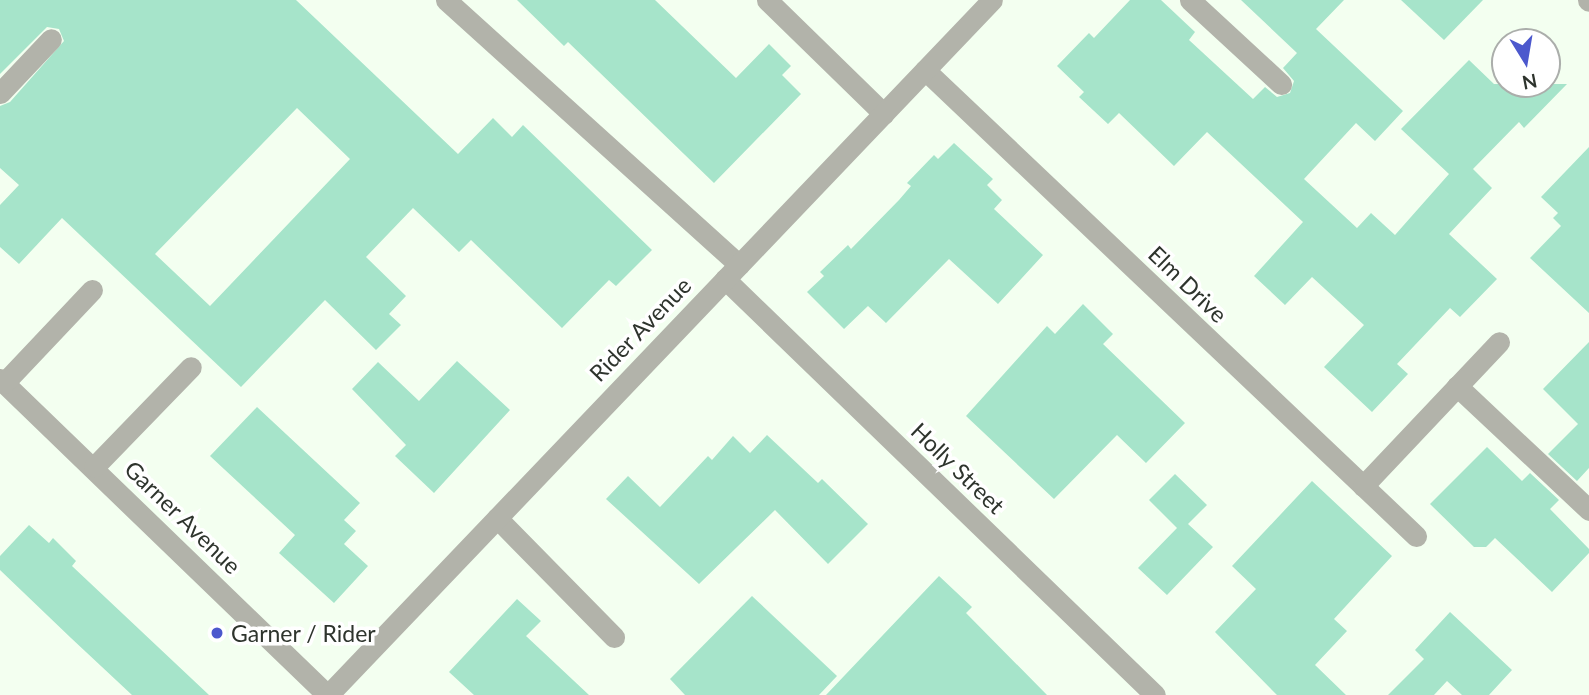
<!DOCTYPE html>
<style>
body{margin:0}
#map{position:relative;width:1589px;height:695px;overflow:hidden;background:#f3fff0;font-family:Lato,sans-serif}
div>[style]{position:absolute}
.building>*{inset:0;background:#a6e4ca}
.minor>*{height:21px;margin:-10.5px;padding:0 10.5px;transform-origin:10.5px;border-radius:10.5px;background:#b2b3aa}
.dots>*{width:19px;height:19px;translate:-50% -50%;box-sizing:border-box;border:4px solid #fff;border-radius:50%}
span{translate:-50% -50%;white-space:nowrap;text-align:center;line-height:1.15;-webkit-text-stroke:7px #fff;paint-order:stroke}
.street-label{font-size:23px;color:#2e342d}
.poi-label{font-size:23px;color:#2e342d}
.left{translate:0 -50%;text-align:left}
.north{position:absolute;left:1491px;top:28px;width:70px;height:70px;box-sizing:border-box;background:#fff;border:2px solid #abaeab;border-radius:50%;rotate:169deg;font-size:19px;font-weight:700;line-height:28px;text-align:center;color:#2e342d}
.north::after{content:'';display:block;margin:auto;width:24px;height:32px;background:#4c58cd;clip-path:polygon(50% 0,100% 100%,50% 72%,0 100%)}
</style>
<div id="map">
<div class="building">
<i style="clip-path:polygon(evenodd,0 0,296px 0,458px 154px,493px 118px,512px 137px,523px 125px,652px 250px,616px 286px,609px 280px,562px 328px,471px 240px,459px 252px,413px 208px,366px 257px,406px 296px,389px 314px,401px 325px,376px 350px,325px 300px,241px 387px,62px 218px,19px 264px,0 247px,0 205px,19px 185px,0 168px,0 106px,10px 102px,64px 41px,59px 29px,47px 27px,0 74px,0 0,297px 108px,350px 159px,210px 306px,155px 254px,297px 108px)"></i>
<i style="clip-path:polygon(517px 0,655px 0,736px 78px,769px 44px,791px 66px,782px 75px,801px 94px,714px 183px,568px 42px,564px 46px)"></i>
<i style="clip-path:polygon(1130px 0,1161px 0,1195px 32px,1189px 40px,1253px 99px,1265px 87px,1277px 97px,1290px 93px,1294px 81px,1283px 68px,1297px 53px,1241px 0,1344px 0,1316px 29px,1403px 111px,1375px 141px,1356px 123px,1304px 179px,1357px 228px,1371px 213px,1395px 235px,1449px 174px,1401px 129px,1469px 60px,1494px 84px,1567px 84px,1524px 128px,1519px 122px,1473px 169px,1492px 188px,1449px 234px,1497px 279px,1460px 317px,1450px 308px,1397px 364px,1408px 374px,1372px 412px,1324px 367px,1364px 325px,1312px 277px,1285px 305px,1254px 276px,1303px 222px,1207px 132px,1174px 166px,1119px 113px,1108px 124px,1079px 97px,1084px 92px,1057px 66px,1089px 33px,1094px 38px)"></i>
<i style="clip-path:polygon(1401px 0,1483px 0,1444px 40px)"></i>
<i style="clip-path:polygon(954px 143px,993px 179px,987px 185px,1002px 200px,994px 209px,1043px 255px,998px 304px,949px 259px,886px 323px,868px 306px,844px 329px,807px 292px,824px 276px,820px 272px,848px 245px,851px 249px,899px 200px,911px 186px,907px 183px,934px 155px,938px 159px)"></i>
<i style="clip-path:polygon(1589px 147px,1589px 313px,1530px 258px,1561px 226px,1553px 218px,1558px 213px,1541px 197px)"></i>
<i style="clip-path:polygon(1083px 304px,1113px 334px,1103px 344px,1185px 423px,1146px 463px,1117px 435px,1054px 499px,966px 416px,1047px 326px,1055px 334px)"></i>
<i style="clip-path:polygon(1589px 342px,1589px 468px,1577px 481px,1548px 454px,1578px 424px,1543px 389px)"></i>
<i style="clip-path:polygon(457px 361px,510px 410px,434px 493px,395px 456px,406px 445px,352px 389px,378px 362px,419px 401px)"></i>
<i style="clip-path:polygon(257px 407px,360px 503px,344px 520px,356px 531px,344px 544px,368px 566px,334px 603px,279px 553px,295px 535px,210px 456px)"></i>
<i style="clip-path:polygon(767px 435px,818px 483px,822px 479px,868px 524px,828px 564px,775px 510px,699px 584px,606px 499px,628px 476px,660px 507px,708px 456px,712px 460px,733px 436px,750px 453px)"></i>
<i style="clip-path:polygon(1487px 447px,1522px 481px,1530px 473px,1559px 500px,1550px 509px,1589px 549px,1589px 553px,1552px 592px,1495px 538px,1486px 547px,1474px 547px,1430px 504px)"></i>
<i style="clip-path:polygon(1175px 474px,1207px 505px,1188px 524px,1213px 547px,1167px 595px,1138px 568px,1177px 528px,1149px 500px)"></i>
<i style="clip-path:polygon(1312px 481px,1392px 556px,1334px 619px,1347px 631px,1315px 665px,1346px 695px,1277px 695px,1215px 632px,1256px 589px,1232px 566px)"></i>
<i style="clip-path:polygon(29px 525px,49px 543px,53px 538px,76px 561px,72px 566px,209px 695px,132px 695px,71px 638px,0 570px,0 556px)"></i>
<i style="clip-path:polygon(939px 576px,972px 607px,966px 613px,1047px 695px,826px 695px)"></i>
<i style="clip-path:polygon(752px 596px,837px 676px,819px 695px,685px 695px,670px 679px)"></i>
<i style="clip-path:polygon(517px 599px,541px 621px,526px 636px,589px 695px,474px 695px,449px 672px)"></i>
<i style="clip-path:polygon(1450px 612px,1512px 670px,1489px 695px,1462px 695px,1447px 681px,1434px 695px,1388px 695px,1424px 659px,1415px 650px)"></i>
</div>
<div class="minor">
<i style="left:446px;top:0;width:395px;rotate:42.1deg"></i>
<i style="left:767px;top:0;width:163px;rotate:44.3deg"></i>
<i style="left:1190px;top:0;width:124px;rotate:42.7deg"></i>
<i style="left:1588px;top:0;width:1px;rotate:45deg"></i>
<i style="left:925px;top:70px;width:677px;rotate:43.5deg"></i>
<i style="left:0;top:93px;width:74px;rotate:-46.6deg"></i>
<i style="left:725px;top:279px;width:598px;rotate:44.05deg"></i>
<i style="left:0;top:379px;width:455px;rotate:44deg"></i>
<i style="left:4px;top:383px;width:128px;rotate:-46.6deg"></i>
<i style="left:1457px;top:386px;width:181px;rotate:43.2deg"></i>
<i style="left:94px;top:467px;width:139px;rotate:-45.9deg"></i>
<i style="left:1363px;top:486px;width:198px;rotate:-46.6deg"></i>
<i style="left:497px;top:518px;width:167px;rotate:45.5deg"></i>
<i style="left:328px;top:695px;width:961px;rotate:-46.31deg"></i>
</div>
<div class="dots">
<i style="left:217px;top:633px;background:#4c58cd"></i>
</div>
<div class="street-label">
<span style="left:1188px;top:284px;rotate:44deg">Elm Drive</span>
<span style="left:640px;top:329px;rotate:-46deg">Rider Avenue</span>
<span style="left:958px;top:468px;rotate:44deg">Holly Street</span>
<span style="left:183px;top:517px;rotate:44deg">Garner Avenue</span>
</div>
<div class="poi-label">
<span class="left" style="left:231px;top:633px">Garner / Rider</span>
</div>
<div class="north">N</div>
</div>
